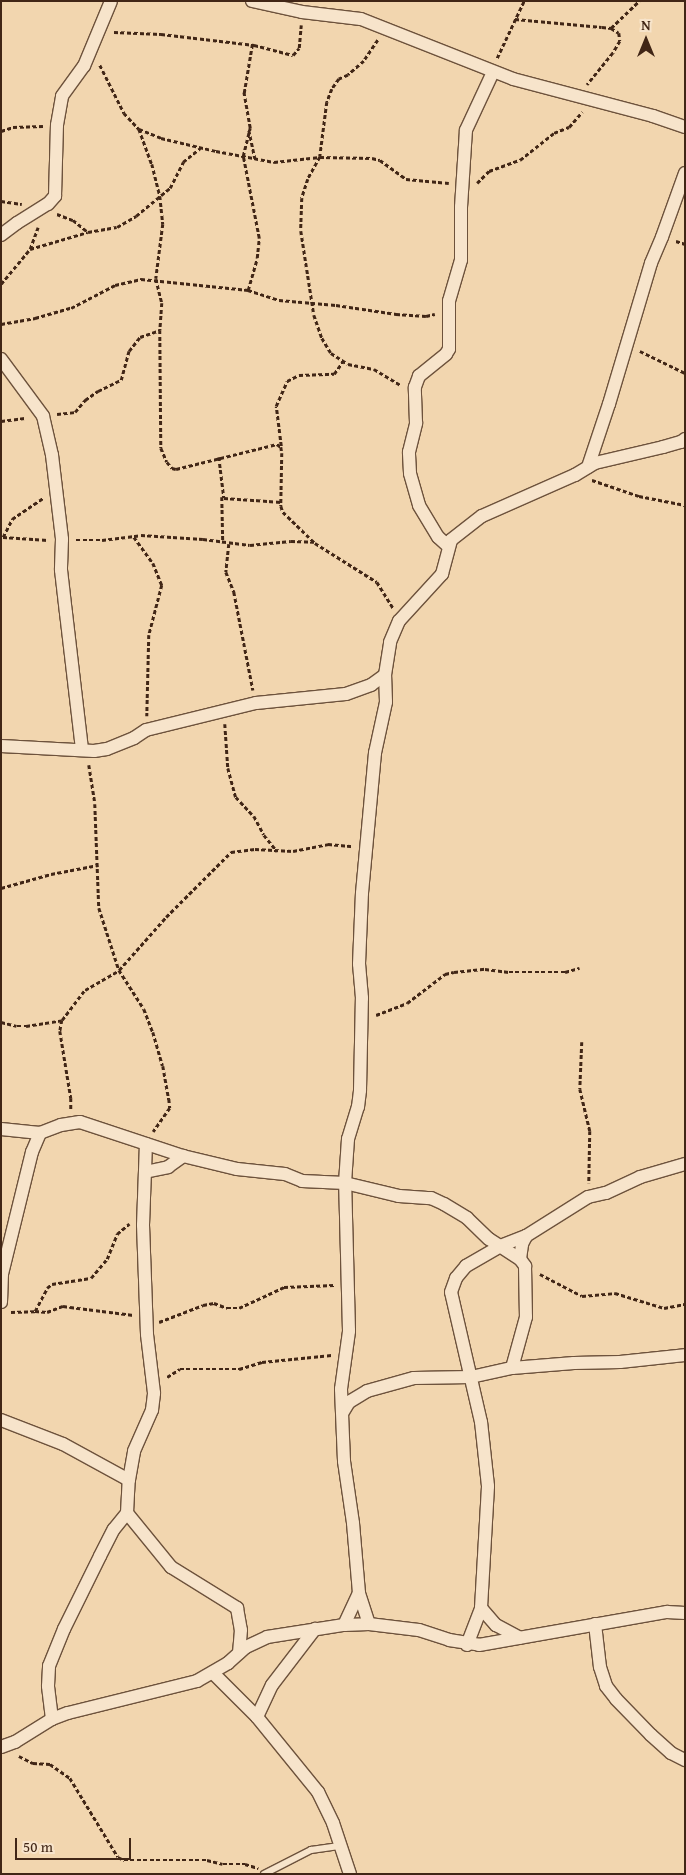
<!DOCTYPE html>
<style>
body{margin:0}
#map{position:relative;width:686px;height:1875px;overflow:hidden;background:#f2d6af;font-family:"Gentium Book Plus",serif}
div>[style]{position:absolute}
.path>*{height:2.5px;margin-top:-1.25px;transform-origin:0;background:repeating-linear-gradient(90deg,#412616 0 4px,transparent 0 6.5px)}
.roads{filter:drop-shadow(1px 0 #6d523c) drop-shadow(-1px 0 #6d523c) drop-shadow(0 1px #6d523c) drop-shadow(0 -1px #6d523c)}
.service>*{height:6px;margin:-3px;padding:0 3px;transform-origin:3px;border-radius:3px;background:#f7e4cb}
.minor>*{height:12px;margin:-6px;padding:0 6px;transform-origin:6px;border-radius:6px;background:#f7e4cb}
span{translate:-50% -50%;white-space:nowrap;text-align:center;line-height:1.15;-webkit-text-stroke:4.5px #f7e4cb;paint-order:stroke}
.frame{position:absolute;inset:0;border:2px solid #412616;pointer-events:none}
.north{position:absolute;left:621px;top:15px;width:50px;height:50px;-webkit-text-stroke:4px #f7e4cb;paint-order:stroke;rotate:0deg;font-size:14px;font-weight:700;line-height:20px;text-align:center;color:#412616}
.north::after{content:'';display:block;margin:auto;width:18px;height:22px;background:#412616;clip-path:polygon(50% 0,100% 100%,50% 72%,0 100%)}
.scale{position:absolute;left:15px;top:1838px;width:116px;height:22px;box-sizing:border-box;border:2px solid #412616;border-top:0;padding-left:6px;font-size:15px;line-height:18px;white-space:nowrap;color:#412616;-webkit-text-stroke:4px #f7e4cb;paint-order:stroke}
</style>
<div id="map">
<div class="path">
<i style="left:515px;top:19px;width:87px;rotate:5.3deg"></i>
<i style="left:602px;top:27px;width:9px;rotate:6deg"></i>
<i style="left:611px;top:28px;width:9px;rotate:32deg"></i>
<i style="left:619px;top:33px;width:8px;rotate:83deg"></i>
<i style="left:620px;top:41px;width:14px;rotate:120deg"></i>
<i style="left:613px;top:53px;width:41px;rotate:129.1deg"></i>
<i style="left:611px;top:28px;width:39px;rotate:-44deg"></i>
<i style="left:114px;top:32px;width:47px;rotate:2.4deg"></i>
<i style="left:161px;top:34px;width:94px;rotate:6.7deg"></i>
<i style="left:254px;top:45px;width:40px;rotate:14.4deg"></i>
<i style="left:293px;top:55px;width:9px;rotate:-49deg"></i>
<i style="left:299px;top:48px;width:23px;rotate:-85deg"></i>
<i style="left:378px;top:40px;width:25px;rotate:124deg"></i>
<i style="left:364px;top:61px;width:21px;rotate:139deg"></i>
<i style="left:348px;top:75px;width:10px;rotate:156deg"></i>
<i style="left:339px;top:79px;width:12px;rotate:125deg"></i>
<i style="left:332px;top:89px;width:14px;rotate:111deg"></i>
<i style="left:327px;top:102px;width:55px;rotate:97.3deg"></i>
<i style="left:320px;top:157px;width:25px;rotate:119deg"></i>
<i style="left:308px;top:179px;width:20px;rotate:108deg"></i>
<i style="left:302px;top:198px;width:33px;rotate:92deg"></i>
<i style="left:301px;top:231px;width:85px;rotate:81.2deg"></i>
<i style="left:314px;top:315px;width:24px;rotate:71deg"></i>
<i style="left:322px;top:338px;width:17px;rotate:59deg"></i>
<i style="left:331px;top:353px;width:20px;rotate:33deg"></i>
<i style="left:348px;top:364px;width:26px;rotate:11deg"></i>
<i style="left:374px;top:369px;width:31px;rotate:31deg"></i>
<i style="left:497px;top:58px;width:63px;rotate:-64.7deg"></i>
<i style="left:100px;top:65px;width:54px;rotate:63.4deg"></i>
<i style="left:124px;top:113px;width:22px;rotate:47deg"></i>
<i style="left:139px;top:129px;width:24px;rotate:22deg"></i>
<i style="left:161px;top:138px;width:57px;rotate:13.3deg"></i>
<i style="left:216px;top:151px;width:59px;rotate:10.7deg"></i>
<i style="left:274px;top:162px;width:46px;rotate:-6.2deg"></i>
<i style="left:320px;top:157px;width:52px;rotate:1.1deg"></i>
<i style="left:372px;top:158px;width:8px;rotate:14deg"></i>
<i style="left:380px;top:160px;width:32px;rotate:36deg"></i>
<i style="left:406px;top:179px;width:43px;rotate:5.3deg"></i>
<i style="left:139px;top:129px;width:37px;rotate:70deg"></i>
<i style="left:152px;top:164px;width:33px;rotate:76deg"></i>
<i style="left:160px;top:196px;width:28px;rotate:84deg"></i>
<i style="left:163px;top:224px;width:55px;rotate:97.3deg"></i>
<i style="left:156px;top:279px;width:25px;rotate:76deg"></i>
<i style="left:162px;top:303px;width:27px;rotate:94deg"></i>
<i style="left:160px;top:330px;width:118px;rotate:89.5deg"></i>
<i style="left:161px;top:448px;width:15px;rotate:67deg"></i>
<i style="left:167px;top:462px;width:8px;rotate:50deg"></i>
<i style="left:172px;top:468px;width:4px;rotate:14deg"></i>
<i style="left:176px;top:469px;width:104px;rotate:-13.9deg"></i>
<i style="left:277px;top:444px;width:5px;rotate:37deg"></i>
<i style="left:281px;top:447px;width:6px;rotate:81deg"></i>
<i style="left:282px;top:453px;width:53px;rotate:91.1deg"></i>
<i style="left:281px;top:506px;width:6px;rotate:72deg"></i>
<i style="left:283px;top:512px;width:45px;rotate:44.1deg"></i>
<i style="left:315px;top:543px;width:73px;rotate:32.2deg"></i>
<i style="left:377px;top:582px;width:31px;rotate:58deg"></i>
<i style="left:249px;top:130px;width:29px;rotate:78deg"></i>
<i style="left:1px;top:131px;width:13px;rotate:-18deg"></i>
<i style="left:13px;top:127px;width:30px;rotate:-2deg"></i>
<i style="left:477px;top:183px;width:17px;rotate:-45deg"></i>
<i style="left:489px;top:171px;width:33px;rotate:-20deg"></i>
<i style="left:520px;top:160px;width:43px;rotate:-38.5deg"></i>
<i style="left:554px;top:133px;width:16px;rotate:-22deg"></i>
<i style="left:569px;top:127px;width:20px;rotate:-49deg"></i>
<i style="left:1px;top:201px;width:21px;rotate:8deg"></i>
<i style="left:57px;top:214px;width:17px;rotate:21deg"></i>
<i style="left:73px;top:220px;width:19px;rotate:39deg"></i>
<i style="left:676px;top:241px;width:9px;rotate:18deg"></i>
<i style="left:30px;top:249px;width:23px;rotate:-70deg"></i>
<i style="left:1px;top:284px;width:45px;rotate:-50.4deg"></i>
<i style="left:30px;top:249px;width:60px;rotate:-16.3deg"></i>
<i style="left:88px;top:232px;width:29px;rotate:-10deg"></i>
<i style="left:117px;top:227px;width:22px;rotate:-30deg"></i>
<i style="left:136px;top:216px;width:44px;rotate:-39.5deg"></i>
<i style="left:170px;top:188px;width:29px;rotate:-63deg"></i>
<i style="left:183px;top:162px;width:22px;rotate:-39deg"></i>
<i style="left:248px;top:290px;width:33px;rotate:-74deg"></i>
<i style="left:257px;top:258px;width:20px;rotate:-84deg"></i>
<i style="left:259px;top:238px;width:84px;rotate:-101deg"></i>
<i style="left:243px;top:156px;width:29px;rotate:-76deg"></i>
<i style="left:250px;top:128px;width:36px;rotate:-100deg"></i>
<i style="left:244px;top:93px;width:49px;rotate:-80.5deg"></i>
<i style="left:1px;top:324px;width:35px;rotate:-10deg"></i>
<i style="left:35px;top:318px;width:37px;rotate:-16deg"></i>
<i style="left:71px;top:308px;width:50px;rotate:-27.6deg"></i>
<i style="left:115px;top:285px;width:27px;rotate:-13deg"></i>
<i style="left:141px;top:279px;width:108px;rotate:5.9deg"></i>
<i style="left:248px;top:290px;width:33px;rotate:18deg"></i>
<i style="left:279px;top:300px;width:57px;rotate:5deg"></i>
<i style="left:336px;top:305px;width:61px;rotate:8.5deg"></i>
<i style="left:396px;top:314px;width:30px;rotate:4deg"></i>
<i style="left:426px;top:316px;width:9px;rotate:-13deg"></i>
<i style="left:640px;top:351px;width:50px;rotate:26.1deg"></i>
<i style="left:57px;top:414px;width:18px;rotate:-6deg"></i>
<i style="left:75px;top:412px;width:16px;rotate:-50deg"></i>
<i style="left:85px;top:400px;width:16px;rotate:-35deg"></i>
<i style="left:98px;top:391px;width:25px;rotate:-26deg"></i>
<i style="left:121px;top:380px;width:30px;rotate:-75deg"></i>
<i style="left:129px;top:351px;width:18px;rotate:-52deg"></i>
<i style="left:140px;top:337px;width:21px;rotate:-19deg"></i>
<i style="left:1px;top:421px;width:26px;rotate:-7deg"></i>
<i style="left:281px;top:446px;width:40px;rotate:-97.1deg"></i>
<i style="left:276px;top:406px;width:27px;rotate:-66deg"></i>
<i style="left:287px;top:381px;width:13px;rotate:-27deg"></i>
<i style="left:299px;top:375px;width:35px;rotate:-2deg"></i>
<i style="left:334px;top:374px;width:16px;rotate:-55deg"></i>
<i style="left:219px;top:457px;width:41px;rotate:83deg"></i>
<i style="left:224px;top:498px;width:57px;rotate:4deg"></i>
<i style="left:592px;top:480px;width:50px;rotate:18.8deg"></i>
<i style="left:639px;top:496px;width:47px;rotate:11.1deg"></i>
<i style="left:222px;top:497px;width:46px;rotate:88.8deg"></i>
<i style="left:3px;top:537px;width:45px;rotate:3.8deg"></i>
<i style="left:3px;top:537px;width:20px;rotate:-63deg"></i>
<i style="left:12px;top:519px;width:37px;rotate:-34deg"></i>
<i style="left:134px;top:537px;width:32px;rotate:54deg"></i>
<i style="left:153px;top:563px;width:24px;rotate:68deg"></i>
<i style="left:162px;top:585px;width:52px;rotate:104.6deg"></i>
<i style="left:149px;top:635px;width:81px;rotate:91.4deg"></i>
<i style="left:76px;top:540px;width:26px"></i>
<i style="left:102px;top:540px;width:39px;rotate:-7deg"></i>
<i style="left:141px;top:535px;width:62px;rotate:3.7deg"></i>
<i style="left:203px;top:539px;width:47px;rotate:7.3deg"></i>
<i style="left:250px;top:545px;width:41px;rotate:-5.6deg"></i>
<i style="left:291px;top:541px;width:23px;rotate:2deg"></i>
<i style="left:229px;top:544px;width:28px;rotate:96deg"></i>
<i style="left:226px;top:572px;width:22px;rotate:68deg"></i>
<i style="left:234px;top:592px;width:100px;rotate:79deg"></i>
<i style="left:225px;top:724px;width:44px;rotate:86.1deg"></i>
<i style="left:228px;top:768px;width:30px;rotate:75deg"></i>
<i style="left:236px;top:797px;width:26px;rotate:47deg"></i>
<i style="left:254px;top:816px;width:21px;rotate:62deg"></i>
<i style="left:264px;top:835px;width:21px;rotate:51deg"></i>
<i style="left:89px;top:765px;width:39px;rotate:81deg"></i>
<i style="left:95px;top:804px;width:104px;rotate:87.8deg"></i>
<i style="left:99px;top:908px;width:65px;rotate:72.1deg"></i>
<i style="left:119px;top:970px;width:46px;rotate:57.3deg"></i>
<i style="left:144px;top:1009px;width:25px;rotate:69deg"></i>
<i style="left:153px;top:1032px;width:35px;rotate:74deg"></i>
<i style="left:163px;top:1066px;width:34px;rotate:80deg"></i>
<i style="left:169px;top:1099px;width:9px;rotate:84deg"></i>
<i style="left:170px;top:1108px;width:29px;rotate:125deg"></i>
<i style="left:1px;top:888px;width:52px;rotate:-15.6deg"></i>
<i style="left:51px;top:874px;width:48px;rotate:-10.8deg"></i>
<i style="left:376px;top:1015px;width:33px;rotate:-21deg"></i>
<i style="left:407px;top:1003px;width:48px;rotate:-37.3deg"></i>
<i style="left:445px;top:974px;width:9px;rotate:-13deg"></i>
<i style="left:454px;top:972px;width:31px;rotate:-6deg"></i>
<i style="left:485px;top:969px;width:24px;rotate:7deg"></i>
<i style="left:509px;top:972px;width:56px"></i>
<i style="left:565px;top:972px;width:15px;rotate:-16deg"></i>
<i style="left:62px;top:1020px;width:11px;rotate:100deg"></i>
<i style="left:60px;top:1031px;width:68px;rotate:80.7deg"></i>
<i style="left:71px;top:1098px;width:11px;rotate:90deg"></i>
<i style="left:1px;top:1022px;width:16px;rotate:14deg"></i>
<i style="left:17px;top:1026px;width:9px"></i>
<i style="left:26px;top:1026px;width:36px;rotate:-9deg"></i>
<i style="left:62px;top:1020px;width:38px;rotate:-53deg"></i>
<i style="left:85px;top:990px;width:39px;rotate:-30deg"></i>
<i style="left:119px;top:970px;width:71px;rotate:-48.4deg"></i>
<i style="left:166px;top:917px;width:92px;rotate:-45deg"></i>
<i style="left:231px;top:852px;width:24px;rotate:-7deg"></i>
<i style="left:255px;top:849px;width:38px;rotate:3deg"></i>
<i style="left:293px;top:851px;width:36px;rotate:-11deg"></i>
<i style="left:328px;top:844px;width:25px;rotate:5deg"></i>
<i style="left:582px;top:1042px;width:47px;rotate:92.4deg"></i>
<i style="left:580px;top:1089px;width:43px;rotate:76.6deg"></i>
<i style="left:590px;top:1131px;width:52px;rotate:91.1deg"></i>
<i style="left:540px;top:1274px;width:47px;rotate:27.6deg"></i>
<i style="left:582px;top:1296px;width:33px;rotate:-5deg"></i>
<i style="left:615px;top:1293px;width:51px;rotate:17deg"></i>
<i style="left:664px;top:1308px;width:21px;rotate:-11deg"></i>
<i style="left:35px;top:1311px;width:12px;rotate:5deg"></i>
<i style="left:47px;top:1312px;width:17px;rotate:-21deg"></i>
<i style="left:63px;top:1306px;width:7px;rotate:8deg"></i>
<i style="left:70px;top:1307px;width:64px;rotate:7.2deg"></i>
<i style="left:11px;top:1312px;width:24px;rotate:-2deg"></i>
<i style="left:35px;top:1311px;width:26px;rotate:-62deg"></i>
<i style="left:47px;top:1288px;width:6px;rotate:-39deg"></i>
<i style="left:52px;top:1284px;width:39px;rotate:-9deg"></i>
<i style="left:91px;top:1278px;width:25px;rotate:-50deg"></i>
<i style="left:107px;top:1259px;width:27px;rotate:-68deg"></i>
<i style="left:117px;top:1234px;width:16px;rotate:-40deg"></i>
<i style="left:159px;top:1322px;width:47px;rotate:-21.1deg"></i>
<i style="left:203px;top:1305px;width:11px;rotate:-10deg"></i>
<i style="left:214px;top:1303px;width:14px;rotate:21deg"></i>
<i style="left:227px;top:1308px;width:12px"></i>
<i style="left:239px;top:1308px;width:50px;rotate:-25deg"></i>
<i style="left:284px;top:1287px;width:50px;rotate:-2.3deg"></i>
<i style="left:167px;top:1377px;width:15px;rotate:-32deg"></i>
<i style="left:180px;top:1369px;width:59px"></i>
<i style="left:239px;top:1369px;width:24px;rotate:-17deg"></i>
<i style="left:262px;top:1362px;width:70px;rotate:-5.7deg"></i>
<i style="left:19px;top:1756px;width:16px;rotate:27deg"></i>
<i style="left:33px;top:1763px;width:17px;rotate:3deg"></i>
<i style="left:50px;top:1764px;width:24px;rotate:35deg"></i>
<i style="left:70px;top:1778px;width:92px;rotate:58.7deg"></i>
<i style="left:118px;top:1857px;width:7px;rotate:27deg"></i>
<i style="left:124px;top:1860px;width:83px"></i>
<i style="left:207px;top:1860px;width:16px;rotate:14deg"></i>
<i style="left:223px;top:1864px;width:22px"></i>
<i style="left:245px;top:1864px;width:14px;rotate:17deg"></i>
</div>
<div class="roads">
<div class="service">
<i style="left:264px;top:1874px;width:53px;rotate:-27.1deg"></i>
<i style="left:311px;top:1850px;width:30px;rotate:-8deg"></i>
</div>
<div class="minor">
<i style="left:252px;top:1px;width:51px;rotate:12.4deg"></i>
<i style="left:302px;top:12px;width:59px;rotate:6.8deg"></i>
<i style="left:361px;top:19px;width:163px;rotate:21.5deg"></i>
<i style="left:513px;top:79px;width:145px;rotate:14.8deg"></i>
<i style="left:653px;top:116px;width:34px;rotate:19deg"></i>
<i style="left:1px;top:235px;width:20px;rotate:-37deg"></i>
<i style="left:17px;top:223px;width:36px;rotate:-32deg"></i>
<i style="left:48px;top:204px;width:11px;rotate:-49deg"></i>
<i style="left:55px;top:196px;width:71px;rotate:-88.4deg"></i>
<i style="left:57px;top:125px;width:29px;rotate:-80deg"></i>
<i style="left:62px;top:96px;width:37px;rotate:-54deg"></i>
<i style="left:84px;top:66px;width:70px;rotate:-67.4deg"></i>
<i style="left:1px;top:359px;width:71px;rotate:53.6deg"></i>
<i style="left:43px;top:416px;width:40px;rotate:77deg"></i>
<i style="left:52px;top:455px;width:85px;rotate:83.2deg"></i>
<i style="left:62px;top:539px;width:31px;rotate:92deg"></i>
<i style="left:61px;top:570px;width:43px;rotate:83.4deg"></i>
<i style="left:66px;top:613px;width:138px;rotate:83.3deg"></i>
<i style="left:588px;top:467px;width:66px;rotate:-71.6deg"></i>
<i style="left:609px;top:404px;width:147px;rotate:-73.4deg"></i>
<i style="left:651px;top:263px;width:28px;rotate:-67deg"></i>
<i style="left:662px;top:237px;width:68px;rotate:-70.2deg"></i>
<i style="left:448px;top:546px;width:13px;rotate:-138deg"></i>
<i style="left:438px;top:537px;width:37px;rotate:-121deg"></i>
<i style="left:419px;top:505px;width:33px;rotate:-106deg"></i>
<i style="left:410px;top:473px;width:21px;rotate:-93deg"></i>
<i style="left:409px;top:452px;width:30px;rotate:-76deg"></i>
<i style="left:416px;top:423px;width:36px;rotate:-92deg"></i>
<i style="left:415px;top:387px;width:12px;rotate:-70deg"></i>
<i style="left:419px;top:376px;width:35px;rotate:-39deg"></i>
<i style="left:446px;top:354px;width:6px;rotate:-59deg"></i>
<i style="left:449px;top:349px;width:48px;rotate:-90deg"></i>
<i style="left:449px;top:301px;width:43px;rotate:-73.7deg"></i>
<i style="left:461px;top:260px;width:53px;rotate:-90deg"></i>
<i style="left:461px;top:207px;width:77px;rotate:-86.3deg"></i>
<i style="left:466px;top:130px;width:64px;rotate:-65deg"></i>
<i style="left:1px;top:746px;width:93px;rotate:3.1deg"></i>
<i style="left:94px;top:751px;width:13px;rotate:-9deg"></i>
<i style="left:107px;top:749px;width:29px;rotate:-22deg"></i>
<i style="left:134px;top:738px;width:14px;rotate:-34deg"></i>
<i style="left:146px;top:730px;width:113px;rotate:-13.8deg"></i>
<i style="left:256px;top:703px;width:90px;rotate:-5.7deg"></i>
<i style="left:346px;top:694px;width:27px;rotate:-20deg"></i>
<i style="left:371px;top:685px;width:17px;rotate:-36deg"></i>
<i style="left:1px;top:1129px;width:39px;rotate:6deg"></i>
<i style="left:40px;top:1133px;width:22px;rotate:-21deg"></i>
<i style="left:61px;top:1125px;width:19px;rotate:-9deg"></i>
<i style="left:80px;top:1122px;width:108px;rotate:18.3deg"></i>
<i style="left:183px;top:1156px;width:56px;rotate:13.5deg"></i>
<i style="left:237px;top:1169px;width:48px;rotate:5.9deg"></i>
<i style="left:285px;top:1174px;width:18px;rotate:22deg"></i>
<i style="left:302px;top:1181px;width:43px;rotate:2.7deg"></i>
<i style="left:345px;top:1183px;width:56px;rotate:13.5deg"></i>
<i style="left:399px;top:1196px;width:32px;rotate:4deg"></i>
<i style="left:431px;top:1198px;width:14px;rotate:25deg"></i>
<i style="left:444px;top:1204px;width:27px;rotate:31deg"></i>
<i style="left:467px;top:1218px;width:30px;rotate:44deg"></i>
<i style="left:489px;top:1239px;width:37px;rotate:33deg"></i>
<i style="left:520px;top:1259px;width:9px;rotate:54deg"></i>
<i style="left:525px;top:1266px;width:51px;rotate:88.9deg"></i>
<i style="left:526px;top:1317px;width:53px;rotate:105.4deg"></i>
<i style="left:145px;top:1172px;width:24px;rotate:-12deg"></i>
<i style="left:168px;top:1167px;width:19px;rotate:-36deg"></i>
<i style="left:520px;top:1259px;width:15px;rotate:-82deg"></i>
<i style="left:522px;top:1244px;width:9px;rotate:-63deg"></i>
<i style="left:526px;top:1236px;width:73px;rotate:-32.2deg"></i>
<i style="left:588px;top:1197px;width:18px;rotate:-13deg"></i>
<i style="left:606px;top:1193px;width:38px;rotate:-25deg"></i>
<i style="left:640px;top:1177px;width:47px;rotate:-16.1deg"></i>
<i style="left:1px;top:1302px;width:28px;rotate:-88deg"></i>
<i style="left:2px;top:1274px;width:126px;rotate:-76.2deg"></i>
<i style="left:32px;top:1152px;width:21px;rotate:-67deg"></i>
<i style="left:343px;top:1412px;width:12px;rotate:-59deg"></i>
<i style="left:349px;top:1402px;width:21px;rotate:-31deg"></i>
<i style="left:367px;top:1391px;width:49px;rotate:-15.5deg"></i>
<i style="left:414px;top:1378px;width:57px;rotate:-1deg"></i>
<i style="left:471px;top:1377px;width:42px;rotate:-12.4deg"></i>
<i style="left:512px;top:1368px;width:62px;rotate:-4.6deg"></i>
<i style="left:574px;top:1363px;width:46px;rotate:-1.2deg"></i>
<i style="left:620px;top:1362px;width:65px;rotate:-6.1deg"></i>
<i style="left:1px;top:1420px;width:66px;rotate:21.2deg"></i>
<i style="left:63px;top:1444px;width:75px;rotate:28.6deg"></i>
<i style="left:127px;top:1513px;width:70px;rotate:50.8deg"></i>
<i style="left:171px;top:1567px;width:78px;rotate:31.8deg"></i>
<i style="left:237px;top:1608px;width:22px;rotate:80deg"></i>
<i style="left:241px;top:1630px;width:23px;rotate:95deg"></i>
<i style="left:481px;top:1608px;width:23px;rotate:49deg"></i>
<i style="left:496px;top:1625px;width:27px;rotate:28deg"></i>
<i style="left:369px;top:1624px;width:33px;rotate:-108deg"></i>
<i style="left:359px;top:1593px;width:70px;rotate:-94.9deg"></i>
<i style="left:353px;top:1523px;width:63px;rotate:-98.3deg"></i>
<i style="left:344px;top:1461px;width:72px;rotate:-92.4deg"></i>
<i style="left:341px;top:1389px;width:59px;rotate:-82.1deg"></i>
<i style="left:349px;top:1331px;width:148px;rotate:-91.5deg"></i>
<i style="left:345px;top:1183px;width:44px;rotate:-86.1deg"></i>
<i style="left:348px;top:1139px;width:34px;rotate:-73deg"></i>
<i style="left:358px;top:1107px;width:17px;rotate:-83deg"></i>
<i style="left:360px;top:1090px;width:92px;rotate:-88.8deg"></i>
<i style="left:362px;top:998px;width:34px;rotate:-95deg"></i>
<i style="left:359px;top:964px;width:71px;rotate:-87.6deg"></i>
<i style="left:362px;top:893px;width:141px;rotate:-84.7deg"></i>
<i style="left:375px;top:753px;width:52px;rotate:-77.8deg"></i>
<i style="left:386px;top:702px;width:27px;rotate:-92deg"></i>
<i style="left:385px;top:675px;width:33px;rotate:-81deg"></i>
<i style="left:390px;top:642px;width:23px;rotate:-67deg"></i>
<i style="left:399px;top:621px;width:64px;rotate:-47.5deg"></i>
<i style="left:442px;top:574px;width:35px;rotate:-75deg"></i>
<i style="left:451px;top:540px;width:39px;rotate:-38deg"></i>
<i style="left:482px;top:516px;width:102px;rotate:-23.8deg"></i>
<i style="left:575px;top:475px;width:23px;rotate:-31deg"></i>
<i style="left:595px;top:463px;width:70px;rotate:-13.2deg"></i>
<i style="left:663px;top:447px;width:19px;rotate:-16deg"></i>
<i style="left:681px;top:442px;width:5px;rotate:-37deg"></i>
<i style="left:595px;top:1624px;width:43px;rotate:83.4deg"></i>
<i style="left:600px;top:1667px;width:20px;rotate:72deg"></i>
<i style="left:606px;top:1686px;width:16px;rotate:52deg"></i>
<i style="left:616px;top:1699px;width:50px;rotate:45.8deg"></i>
<i style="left:651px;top:1735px;width:27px;rotate:42deg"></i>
<i style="left:671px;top:1753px;width:16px;rotate:27deg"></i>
<i style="left:344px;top:1625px;width:35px;rotate:-65deg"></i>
<i style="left:467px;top:1645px;width:40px;rotate:-69deg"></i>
<i style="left:481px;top:1608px;width:122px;rotate:-86.7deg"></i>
<i style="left:488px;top:1486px;width:64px;rotate:-96.2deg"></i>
<i style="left:481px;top:1422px;width:133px;rotate:-103deg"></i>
<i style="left:451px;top:1292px;width:15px;rotate:-70deg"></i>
<i style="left:456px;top:1278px;width:16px;rotate:-50deg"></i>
<i style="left:466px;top:1266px;width:39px;rotate:-30deg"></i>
<i style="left:500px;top:1246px;width:28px;rotate:-21deg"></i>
<i style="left:213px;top:1673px;width:62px;rotate:45deg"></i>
<i style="left:257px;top:1717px;width:97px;rotate:50.9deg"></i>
<i style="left:318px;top:1792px;width:34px;rotate:64deg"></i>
<i style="left:333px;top:1823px;width:54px;rotate:71.6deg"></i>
<i style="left:257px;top:1717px;width:35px;rotate:-65deg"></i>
<i style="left:272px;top:1685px;width:71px;rotate:-52.5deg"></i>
<i style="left:52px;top:1719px;width:33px;rotate:-97deg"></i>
<i style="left:48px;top:1686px;width:20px;rotate:-87deg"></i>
<i style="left:49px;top:1666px;width:40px;rotate:-68deg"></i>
<i style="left:64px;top:1629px;width:81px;rotate:-63.7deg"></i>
<i style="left:100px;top:1556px;width:30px;rotate:-63deg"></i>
<i style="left:114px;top:1529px;width:21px;rotate:-51deg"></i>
<i style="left:127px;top:1513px;width:33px;rotate:-87deg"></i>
<i style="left:129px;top:1480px;width:29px;rotate:-80deg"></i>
<i style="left:134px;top:1451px;width:45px;rotate:-66.3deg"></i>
<i style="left:152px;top:1410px;width:17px;rotate:-83deg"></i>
<i style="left:154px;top:1393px;width:59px;rotate:-96.8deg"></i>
<i style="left:147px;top:1334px;width:109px;rotate:-92.1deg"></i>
<i style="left:143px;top:1225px;width:81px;rotate:-87.9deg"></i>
<i style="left:1px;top:1747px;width:15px;rotate:-20deg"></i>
<i style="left:15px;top:1742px;width:44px;rotate:-31.9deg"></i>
<i style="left:52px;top:1719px;width:17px;rotate:-21deg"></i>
<i style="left:68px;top:1713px;width:133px;rotate:-13.9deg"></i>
<i style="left:197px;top:1681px;width:36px;rotate:-30deg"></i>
<i style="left:228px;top:1663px;width:24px;rotate:-42deg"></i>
<i style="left:246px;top:1647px;width:23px;rotate:-25deg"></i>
<i style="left:267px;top:1637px;width:78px;rotate:-8.9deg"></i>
<i style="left:344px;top:1625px;width:25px;rotate:-2deg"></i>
<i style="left:369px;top:1624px;width:50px;rotate:6.8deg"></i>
<i style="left:419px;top:1630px;width:32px;rotate:18deg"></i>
<i style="left:449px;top:1640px;width:30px;rotate:9deg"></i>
<i style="left:479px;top:1645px;width:191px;rotate:-10deg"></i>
<i style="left:667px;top:1612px;width:18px;rotate:3deg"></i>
</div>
</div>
<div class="frame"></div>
<div class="north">N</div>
<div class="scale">50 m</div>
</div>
